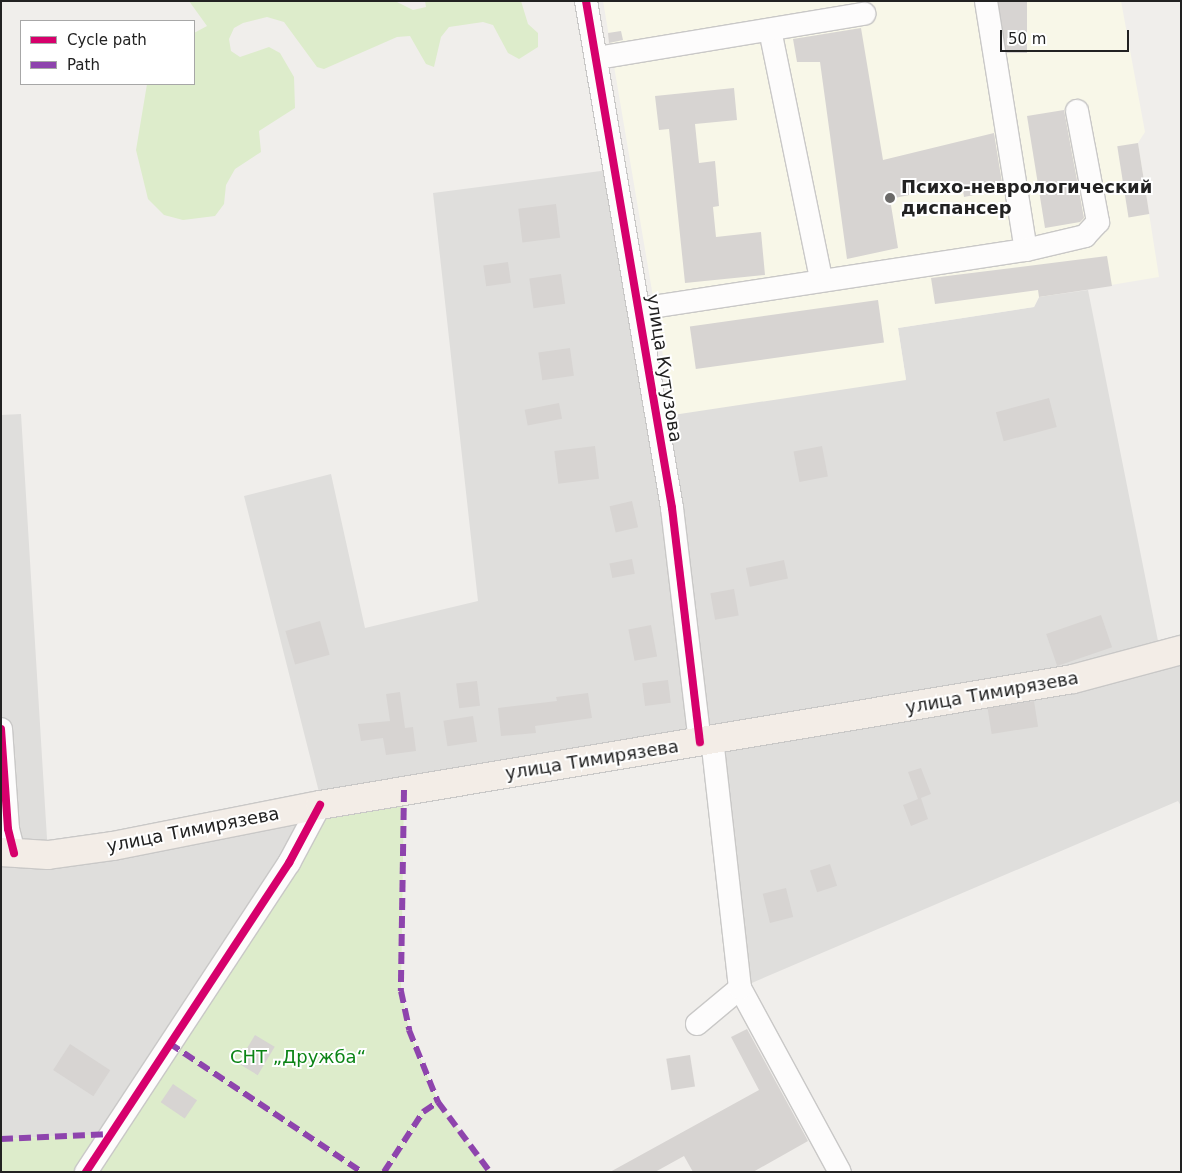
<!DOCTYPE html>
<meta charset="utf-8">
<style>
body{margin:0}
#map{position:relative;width:1182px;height:1173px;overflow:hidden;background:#f0eeeb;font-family:"DejaVu Sans",sans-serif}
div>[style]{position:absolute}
.residential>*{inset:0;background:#dfdedc}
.education>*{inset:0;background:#f8f7e8}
.grass>*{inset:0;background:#ddeccb}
.building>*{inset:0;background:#d7d4d2;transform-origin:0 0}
.roads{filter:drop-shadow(1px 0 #c9c8c7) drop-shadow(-1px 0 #c9c8c7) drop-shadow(0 1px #c9c8c7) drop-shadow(0 -1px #c9c8c7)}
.minor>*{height:22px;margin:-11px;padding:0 11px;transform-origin:11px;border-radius:11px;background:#fdfcfc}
.major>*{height:28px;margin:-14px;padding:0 14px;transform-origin:14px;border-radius:14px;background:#f3ede7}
.quiet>*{height:6px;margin-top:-3px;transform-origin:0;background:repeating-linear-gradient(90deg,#8e44ad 0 12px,transparent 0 18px)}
.cycleway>*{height:8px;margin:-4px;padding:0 4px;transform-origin:4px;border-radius:4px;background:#d6006c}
.dots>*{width:14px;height:14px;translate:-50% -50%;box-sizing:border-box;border:2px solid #fff;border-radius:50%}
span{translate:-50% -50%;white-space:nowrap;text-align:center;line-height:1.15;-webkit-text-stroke:4px #fff;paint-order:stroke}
.poi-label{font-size:18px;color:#222;font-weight:700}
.left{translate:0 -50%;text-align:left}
.street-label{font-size:18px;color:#222}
.park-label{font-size:18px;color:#0c8416}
.frame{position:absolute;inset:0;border:2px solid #222;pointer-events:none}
.legend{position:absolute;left:20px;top:20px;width:175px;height:65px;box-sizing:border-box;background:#fff;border:1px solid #a7a7a7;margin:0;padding:6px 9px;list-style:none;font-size:15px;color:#222}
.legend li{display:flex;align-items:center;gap:10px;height:25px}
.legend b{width:25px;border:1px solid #a7a7a7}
.scale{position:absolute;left:1000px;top:30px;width:129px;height:22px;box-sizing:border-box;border:2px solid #222;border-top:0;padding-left:6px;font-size:15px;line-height:18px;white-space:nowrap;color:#222;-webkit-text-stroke:4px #fff;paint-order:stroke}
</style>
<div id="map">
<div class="residential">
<i style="clip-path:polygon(616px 169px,657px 416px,906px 379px,898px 328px,1034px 307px,1039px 297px,1088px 290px,1161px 656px,1181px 650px,1181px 806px,1178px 801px,740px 988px,712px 740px,322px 804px,244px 496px,331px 474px,365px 628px,478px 601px,433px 193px)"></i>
<i style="clip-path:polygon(21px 414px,48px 855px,320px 805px,111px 1134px,1px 1139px,1px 415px)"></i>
</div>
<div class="education">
<i style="clip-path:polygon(603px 1px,1121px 1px,1145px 132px,1138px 143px,1159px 277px,1039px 297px,1034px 307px,898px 328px,906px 380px,673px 415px)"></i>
</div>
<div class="grass">
<i style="clip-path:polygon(189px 1px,395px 1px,413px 10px,426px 7px,425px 1px,521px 1px,528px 24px,538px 33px,538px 47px,519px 59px,508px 53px,493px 25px,483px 22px,449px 27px,441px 37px,434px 67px,426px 64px,410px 36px,397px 37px,324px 69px,317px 67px,284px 22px,267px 17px,243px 23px,234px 28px,229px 39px,231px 51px,240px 57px,269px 47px,280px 53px,294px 77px,295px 108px,259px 131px,261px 152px,235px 169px,226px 185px,224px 204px,215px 216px,183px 220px,164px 215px,148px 199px,136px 150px,147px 84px,194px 84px,194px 33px,207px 26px)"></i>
<i style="clip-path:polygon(404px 790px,401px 991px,409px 1030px,438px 1102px,490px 1172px,1px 1172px,1px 1139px,111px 1134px,320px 805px)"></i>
</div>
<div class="building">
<i style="left:999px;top:1px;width:28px;height:52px"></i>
<i style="clip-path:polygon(861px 28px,883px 160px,994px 133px,1003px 189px,964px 197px,962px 184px,890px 199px,898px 248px,847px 259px,820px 62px,797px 62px,793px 39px)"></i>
<i style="clip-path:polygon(621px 31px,623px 40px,609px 43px,608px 33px)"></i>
<i style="clip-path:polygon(734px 88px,737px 120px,695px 124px,699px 163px,715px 161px,719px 206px,713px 207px,716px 237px,761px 232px,765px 275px,685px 283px,669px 129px,659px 130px,655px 96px)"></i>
<i style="clip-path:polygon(1064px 110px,1084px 218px,1080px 222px,1045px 228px,1027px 116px)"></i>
<i style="left:1138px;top:143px;width:72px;height:21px;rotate:81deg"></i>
<i style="left:556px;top:204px;width:34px;height:38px;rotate:83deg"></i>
<i style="clip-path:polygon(1107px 256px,1112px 286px,1039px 297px,1038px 290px,935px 304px,931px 278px)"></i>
<i style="left:508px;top:262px;width:21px;height:25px;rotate:82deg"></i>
<i style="left:561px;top:274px;width:30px;height:32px;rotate:82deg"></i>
<i style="left:878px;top:300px;width:43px;height:190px;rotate:82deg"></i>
<i style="left:570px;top:348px;width:28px;height:32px;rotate:82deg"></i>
<i style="left:1049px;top:398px;width:30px;height:55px;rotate:75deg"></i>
<i style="left:559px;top:403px;width:16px;height:35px;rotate:79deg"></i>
<i style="left:595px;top:446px;width:33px;height:41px;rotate:83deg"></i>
<i style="left:822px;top:446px;width:31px;height:29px;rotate:79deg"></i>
<i style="left:632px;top:501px;width:27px;height:23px;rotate:77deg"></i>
<i style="left:632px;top:559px;width:15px;height:23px;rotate:79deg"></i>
<i style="left:784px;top:560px;width:19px;height:39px;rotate:78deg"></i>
<i style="left:734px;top:589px;width:27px;height:24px;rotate:80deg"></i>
<i style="left:1101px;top:615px;width:34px;height:58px;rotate:71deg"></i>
<i style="left:320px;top:621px;width:35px;height:36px;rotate:74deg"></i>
<i style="left:651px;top:625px;width:32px;height:23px;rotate:79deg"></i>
<i style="left:668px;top:680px;width:23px;height:26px;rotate:83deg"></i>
<i style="left:477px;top:681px;width:25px;height:21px;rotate:83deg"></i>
<i style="clip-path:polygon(400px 692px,405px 728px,413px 727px,416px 751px,386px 755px,383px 738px,361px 741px,358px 724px,390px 721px,386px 694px)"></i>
<i style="clip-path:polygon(588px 693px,592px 718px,535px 726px,536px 733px,501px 736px,498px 708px,557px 701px,556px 697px)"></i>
<i style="left:1034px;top:701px;width:26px;height:47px;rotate:81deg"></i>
<i style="left:473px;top:716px;width:26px;height:30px;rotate:81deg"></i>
<i style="clip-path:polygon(921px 768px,931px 794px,921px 798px,928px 819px,911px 826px,903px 805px,918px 799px,908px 772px)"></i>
<i style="left:830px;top:864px;width:23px;height:21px;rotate:72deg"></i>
<i style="left:786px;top:888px;width:30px;height:24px;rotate:76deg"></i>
<i style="clip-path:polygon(747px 1029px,808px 1141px,753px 1172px,693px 1172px,684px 1156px,655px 1172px,610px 1172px,759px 1090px,731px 1037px)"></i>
<i style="left:255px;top:1035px;width:23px;height:33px;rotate:31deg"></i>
<i style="left:70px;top:1044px;width:48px;height:31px;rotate:33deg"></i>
<i style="left:690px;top:1055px;width:32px;height:24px;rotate:81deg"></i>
<i style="left:173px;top:1084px;width:29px;height:22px;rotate:34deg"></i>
</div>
<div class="roads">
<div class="minor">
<i style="left:586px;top:1px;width:514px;rotate:80.37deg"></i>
<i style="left:672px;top:508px;width:236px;rotate:83.2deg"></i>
<i style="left:986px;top:1px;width:252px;rotate:80.9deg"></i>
<i style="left:770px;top:30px;width:254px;rotate:78.4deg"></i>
<i style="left:597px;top:58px;width:271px;rotate:-9.4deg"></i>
<i style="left:639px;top:309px;width:391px;rotate:-8.7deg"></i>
<i style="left:1026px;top:250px;width:61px;rotate:-13.3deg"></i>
<i style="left:1085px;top:236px;width:19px;rotate:-47deg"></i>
<i style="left:1098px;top:222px;width:113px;rotate:-100.7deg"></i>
<i style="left:1px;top:729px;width:100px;rotate:86deg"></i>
<i style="left:8px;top:829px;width:25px;rotate:76deg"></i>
<i style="left:740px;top:988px;width:209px;rotate:61.5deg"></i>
<i style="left:697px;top:1024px;width:56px;rotate:-39.9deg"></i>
<i style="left:740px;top:988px;width:250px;rotate:-96.4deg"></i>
<i style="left:86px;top:1172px;width:370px;rotate:-56.7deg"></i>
<i style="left:289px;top:863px;width:66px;rotate:-61.9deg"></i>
</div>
<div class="major">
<i style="left:1px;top:852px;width:47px;rotate:3.7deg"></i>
<i style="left:48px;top:855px;width:66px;rotate:-7.9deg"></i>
<i style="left:113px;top:846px;width:211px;rotate:-11.2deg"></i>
<i style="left:320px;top:805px;width:763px;rotate:-9.5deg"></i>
<i style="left:1073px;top:679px;width:112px;rotate:-15deg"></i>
</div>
</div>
<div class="quiet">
<i style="left:404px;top:790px;width:201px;rotate:90.9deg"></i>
<i style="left:401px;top:991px;width:40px;rotate:78deg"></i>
<i style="left:409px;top:1030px;width:78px;rotate:68.1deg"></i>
<i style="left:438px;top:1102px;width:87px;rotate:53.4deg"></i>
<i style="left:169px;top:1043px;width:232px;rotate:33.8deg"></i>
<i style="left:1px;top:1139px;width:110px;rotate:-2.6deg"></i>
<i style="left:384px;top:1172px;width:72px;rotate:-57deg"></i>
<i style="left:423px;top:1112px;width:18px;rotate:-34deg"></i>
</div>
<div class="cycleway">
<i style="left:586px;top:1px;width:514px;rotate:80.37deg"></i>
<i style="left:672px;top:508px;width:236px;rotate:83.2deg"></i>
<i style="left:1px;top:729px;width:100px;rotate:86deg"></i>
<i style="left:8px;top:829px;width:25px;rotate:76deg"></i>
<i style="left:86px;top:1172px;width:370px;rotate:-56.7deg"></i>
<i style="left:289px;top:863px;width:66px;rotate:-61.9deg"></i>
</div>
<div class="dots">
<i style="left:890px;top:198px;background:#6a6968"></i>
</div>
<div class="poi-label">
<span class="left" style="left:901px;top:198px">Психо-неврологический<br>диспансер</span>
</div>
<div class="street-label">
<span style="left:664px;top:368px;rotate:81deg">улица Кутузова</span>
<span style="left:992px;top:693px;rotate:-10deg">улица Тимирязева</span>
<span style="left:592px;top:760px;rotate:-9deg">улица Тимирязева</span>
<span style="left:193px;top:830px;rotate:-11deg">улица Тимирязева</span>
</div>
<div class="park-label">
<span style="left:298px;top:1057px">СНТ „Дружба“</span>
</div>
<div class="frame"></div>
<ul class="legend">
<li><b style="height:6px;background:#d6006c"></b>Cycle path</li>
<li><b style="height:6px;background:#8e44ad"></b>Path</li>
</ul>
<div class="scale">50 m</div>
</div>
